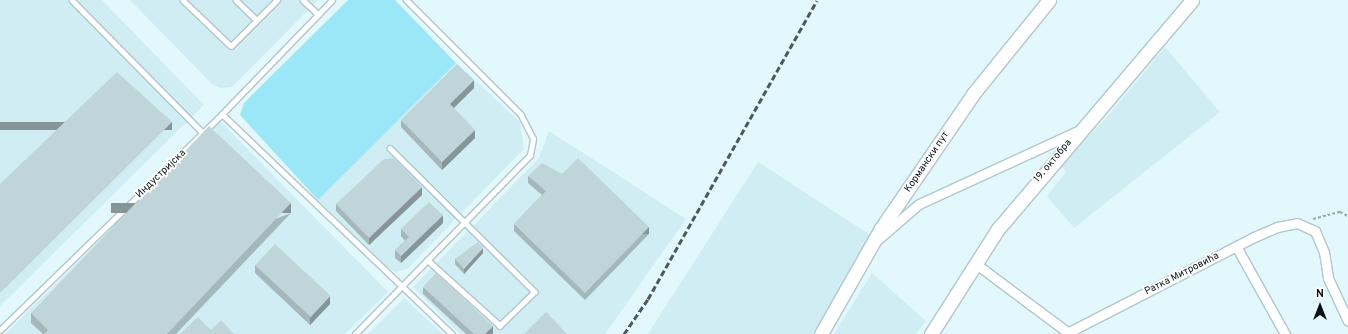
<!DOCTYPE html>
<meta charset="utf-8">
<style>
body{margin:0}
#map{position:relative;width:1348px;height:334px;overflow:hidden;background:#e3f8fd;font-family:Overpass,sans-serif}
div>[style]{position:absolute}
.built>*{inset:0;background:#cfedf3}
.green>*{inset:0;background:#9be7f7}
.path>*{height:1.5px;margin-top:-0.75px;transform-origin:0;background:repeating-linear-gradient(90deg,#99aaae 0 3px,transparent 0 5px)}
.roads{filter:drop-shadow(1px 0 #b2c7cb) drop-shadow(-1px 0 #b2c7cb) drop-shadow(0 1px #b2c7cb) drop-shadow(0 -1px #b2c7cb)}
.lane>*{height:4.5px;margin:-2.25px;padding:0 2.25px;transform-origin:2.25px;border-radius:2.25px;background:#fff}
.street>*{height:9px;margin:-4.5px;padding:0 4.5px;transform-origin:4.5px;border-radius:4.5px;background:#fff}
.secondary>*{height:13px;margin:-6.5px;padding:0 6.5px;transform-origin:6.5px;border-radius:6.5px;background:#fff}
.rail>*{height:3px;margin-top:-1.5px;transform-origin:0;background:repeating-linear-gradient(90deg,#4c585a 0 6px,transparent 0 9px)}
.wall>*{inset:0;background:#a5b7bb}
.shaded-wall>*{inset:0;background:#869598;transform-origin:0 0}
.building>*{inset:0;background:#c0d5d9;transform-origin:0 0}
span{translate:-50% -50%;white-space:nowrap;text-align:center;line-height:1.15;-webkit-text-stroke:3.5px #fff;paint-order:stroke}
.street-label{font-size:10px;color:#0a1213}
.north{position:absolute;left:1300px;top:286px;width:40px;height:40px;-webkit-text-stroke:3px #fff;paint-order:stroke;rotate:0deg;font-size:11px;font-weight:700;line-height:16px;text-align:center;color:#0a1213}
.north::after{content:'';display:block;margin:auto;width:14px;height:18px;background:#0a1213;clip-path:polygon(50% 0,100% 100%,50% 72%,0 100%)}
</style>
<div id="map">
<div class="built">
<i style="clip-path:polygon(0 0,102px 0,204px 105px,0 306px)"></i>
<i style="clip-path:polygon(130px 0,318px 0,232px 87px,221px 88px,213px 85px)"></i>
<i style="clip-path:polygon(1165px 47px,1220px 112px,1074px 228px,1047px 196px,1066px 172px,1061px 165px,1108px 116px)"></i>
<i style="clip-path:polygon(456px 63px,520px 122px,524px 149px,407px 269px,395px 272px,383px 265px,318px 200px)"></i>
<i style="clip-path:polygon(220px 121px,388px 292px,345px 334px,5px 334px)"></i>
<i style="clip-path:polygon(549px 131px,686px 219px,605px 334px,460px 334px,413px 287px,539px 158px)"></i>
<i style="clip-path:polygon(758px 162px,872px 236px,812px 334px,648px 334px)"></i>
<i style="clip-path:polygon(872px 273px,926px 321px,916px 334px,834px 334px)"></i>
<i style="clip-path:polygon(404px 298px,443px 334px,368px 334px)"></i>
</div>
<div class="green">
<i style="clip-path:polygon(348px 0,395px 0,456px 63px,318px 200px,240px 115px,244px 103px)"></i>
</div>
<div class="path">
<i style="left:1313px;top:219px;width:28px;rotate:-15deg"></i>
<i style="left:1340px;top:212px;width:9px;rotate:27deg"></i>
</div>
<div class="roads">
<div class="lane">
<i style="left:72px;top:0;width:187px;rotate:45.4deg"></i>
<i style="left:183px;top:0;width:66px;rotate:43.8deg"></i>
<i style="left:231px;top:46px;width:65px;rotate:-45deg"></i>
<i style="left:236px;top:0;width:29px;rotate:44deg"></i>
<i style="left:303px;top:0;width:21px;rotate:43deg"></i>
<i style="left:222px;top:114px;width:318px;rotate:43.7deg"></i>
<i style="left:390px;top:148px;width:204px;rotate:44.8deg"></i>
<i style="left:535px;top:292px;width:49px;rotate:135.8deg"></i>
<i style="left:500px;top:326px;width:98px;rotate:-137.9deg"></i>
<i style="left:0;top:330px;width:310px;rotate:-44.2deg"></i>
<i style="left:222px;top:114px;width:158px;rotate:-46deg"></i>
<i style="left:355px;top:334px;width:250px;rotate:-45.6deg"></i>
<i style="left:530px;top:155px;width:16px;rotate:-79deg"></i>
<i style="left:533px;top:139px;width:27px;rotate:-117deg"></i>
<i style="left:521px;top:115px;width:163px;rotate:-135deg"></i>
</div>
<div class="street">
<i style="left:877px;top:240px;width:55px;rotate:-40.6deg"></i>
<i style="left:919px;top:204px;width:175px;rotate:-24.7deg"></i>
<i style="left:1236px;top:246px;width:101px;rotate:60.9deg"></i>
<i style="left:976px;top:264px;width:117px;rotate:36.7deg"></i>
<i style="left:1069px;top:332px;width:208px;rotate:-27.2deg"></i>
<i style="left:1254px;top:237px;width:25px;rotate:-23deg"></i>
<i style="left:1277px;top:227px;width:20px;rotate:-11deg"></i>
<i style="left:1297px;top:223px;width:20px;rotate:24deg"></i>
<i style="left:1315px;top:231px;width:23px;rotate:67deg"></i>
<i style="left:1324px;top:252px;width:26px;rotate:81deg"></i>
<i style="left:1328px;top:278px;width:47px;rotate:65.1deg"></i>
</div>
<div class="secondary">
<i style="left:821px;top:334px;width:120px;rotate:-60.4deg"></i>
<i style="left:880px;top:230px;width:165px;rotate:-55.6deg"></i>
<i style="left:973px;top:94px;width:121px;rotate:-51deg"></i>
<i style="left:931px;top:334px;width:125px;rotate:-57.5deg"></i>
<i style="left:998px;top:229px;width:300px;rotate:-49.7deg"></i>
</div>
</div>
<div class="rail">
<i style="left:624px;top:334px;width:42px;rotate:-55.6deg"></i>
<i style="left:648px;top:299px;width:343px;rotate:-60.5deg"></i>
</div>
<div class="wall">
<i style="clip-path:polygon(474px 88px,453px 108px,475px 138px,442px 170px,401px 127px,401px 120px)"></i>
<i style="clip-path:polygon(528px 176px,649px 234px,585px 300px,514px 231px,514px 224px,542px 195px,528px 183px)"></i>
<i style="clip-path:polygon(422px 195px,369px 245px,336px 211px,336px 204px)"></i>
<i style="clip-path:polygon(291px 213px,176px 334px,43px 334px,31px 323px,31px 313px)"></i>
<i style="clip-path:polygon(443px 223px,401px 263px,395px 258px,395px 250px,405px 241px,401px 236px,401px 229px)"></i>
<i style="clip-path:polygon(483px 253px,464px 274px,455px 264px,455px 259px)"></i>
<i style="clip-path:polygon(255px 265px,330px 304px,310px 325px,255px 273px)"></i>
<i style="clip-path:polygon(423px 287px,493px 333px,492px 334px,466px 334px,423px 294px)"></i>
</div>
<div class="shaded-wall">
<i style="clip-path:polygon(474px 80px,474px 88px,450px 112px,450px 104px)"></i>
<i style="left:172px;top:122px;width:8px;height:243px;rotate:90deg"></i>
<i style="clip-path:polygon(475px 130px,475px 138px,442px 170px,442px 162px)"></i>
<i style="clip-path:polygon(422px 187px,422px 195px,369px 245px,369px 238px)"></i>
<i style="left:291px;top:203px;width:10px;height:180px;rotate:90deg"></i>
<i style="clip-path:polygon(443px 215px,443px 223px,401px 263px,401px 256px)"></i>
<i style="left:649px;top:227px;width:7px;height:92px;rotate:90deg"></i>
<i style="clip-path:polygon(483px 248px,483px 253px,464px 274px,464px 269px)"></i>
<i style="clip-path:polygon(330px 296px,330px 304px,310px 325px,310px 317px)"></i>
<i style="clip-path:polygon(493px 326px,493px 333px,492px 334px,485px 334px)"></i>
</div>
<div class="building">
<i style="clip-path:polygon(457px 64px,474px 80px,450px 104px,475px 130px,442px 162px,401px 120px)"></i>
<i style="clip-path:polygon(117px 72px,172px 122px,0 293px,0 184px)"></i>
<i style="clip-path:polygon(209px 126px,291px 203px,167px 334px,44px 334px,48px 330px,31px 313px)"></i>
<i style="clip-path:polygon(394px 158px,422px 187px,369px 238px,336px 204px,384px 159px)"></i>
<i style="clip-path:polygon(578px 158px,649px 227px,585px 293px,514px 224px,546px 191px,528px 176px,542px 163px,562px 174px)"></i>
<i style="clip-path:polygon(429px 202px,443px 215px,401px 256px,395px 250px,409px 237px,401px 229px)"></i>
<i style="clip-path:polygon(478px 242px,483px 248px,464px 269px,455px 259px)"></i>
<i style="left:275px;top:244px;width:76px;height:29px;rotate:43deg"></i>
<i style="clip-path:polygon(436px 273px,493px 326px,485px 334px,474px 334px,423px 287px)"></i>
<i style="clip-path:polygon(546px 312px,567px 334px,524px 334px)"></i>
<i style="clip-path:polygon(198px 317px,211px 330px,221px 320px,234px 334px,180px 334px)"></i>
</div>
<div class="street-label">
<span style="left:1053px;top:161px;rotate:-50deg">19. октобра</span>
<span style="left:927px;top:162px;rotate:-56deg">Кормански пут</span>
<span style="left:161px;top:174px;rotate:-44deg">Индустријска</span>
<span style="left:1182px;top:274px;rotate:-27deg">Ратка Митровића</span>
</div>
<div class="north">N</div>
</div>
